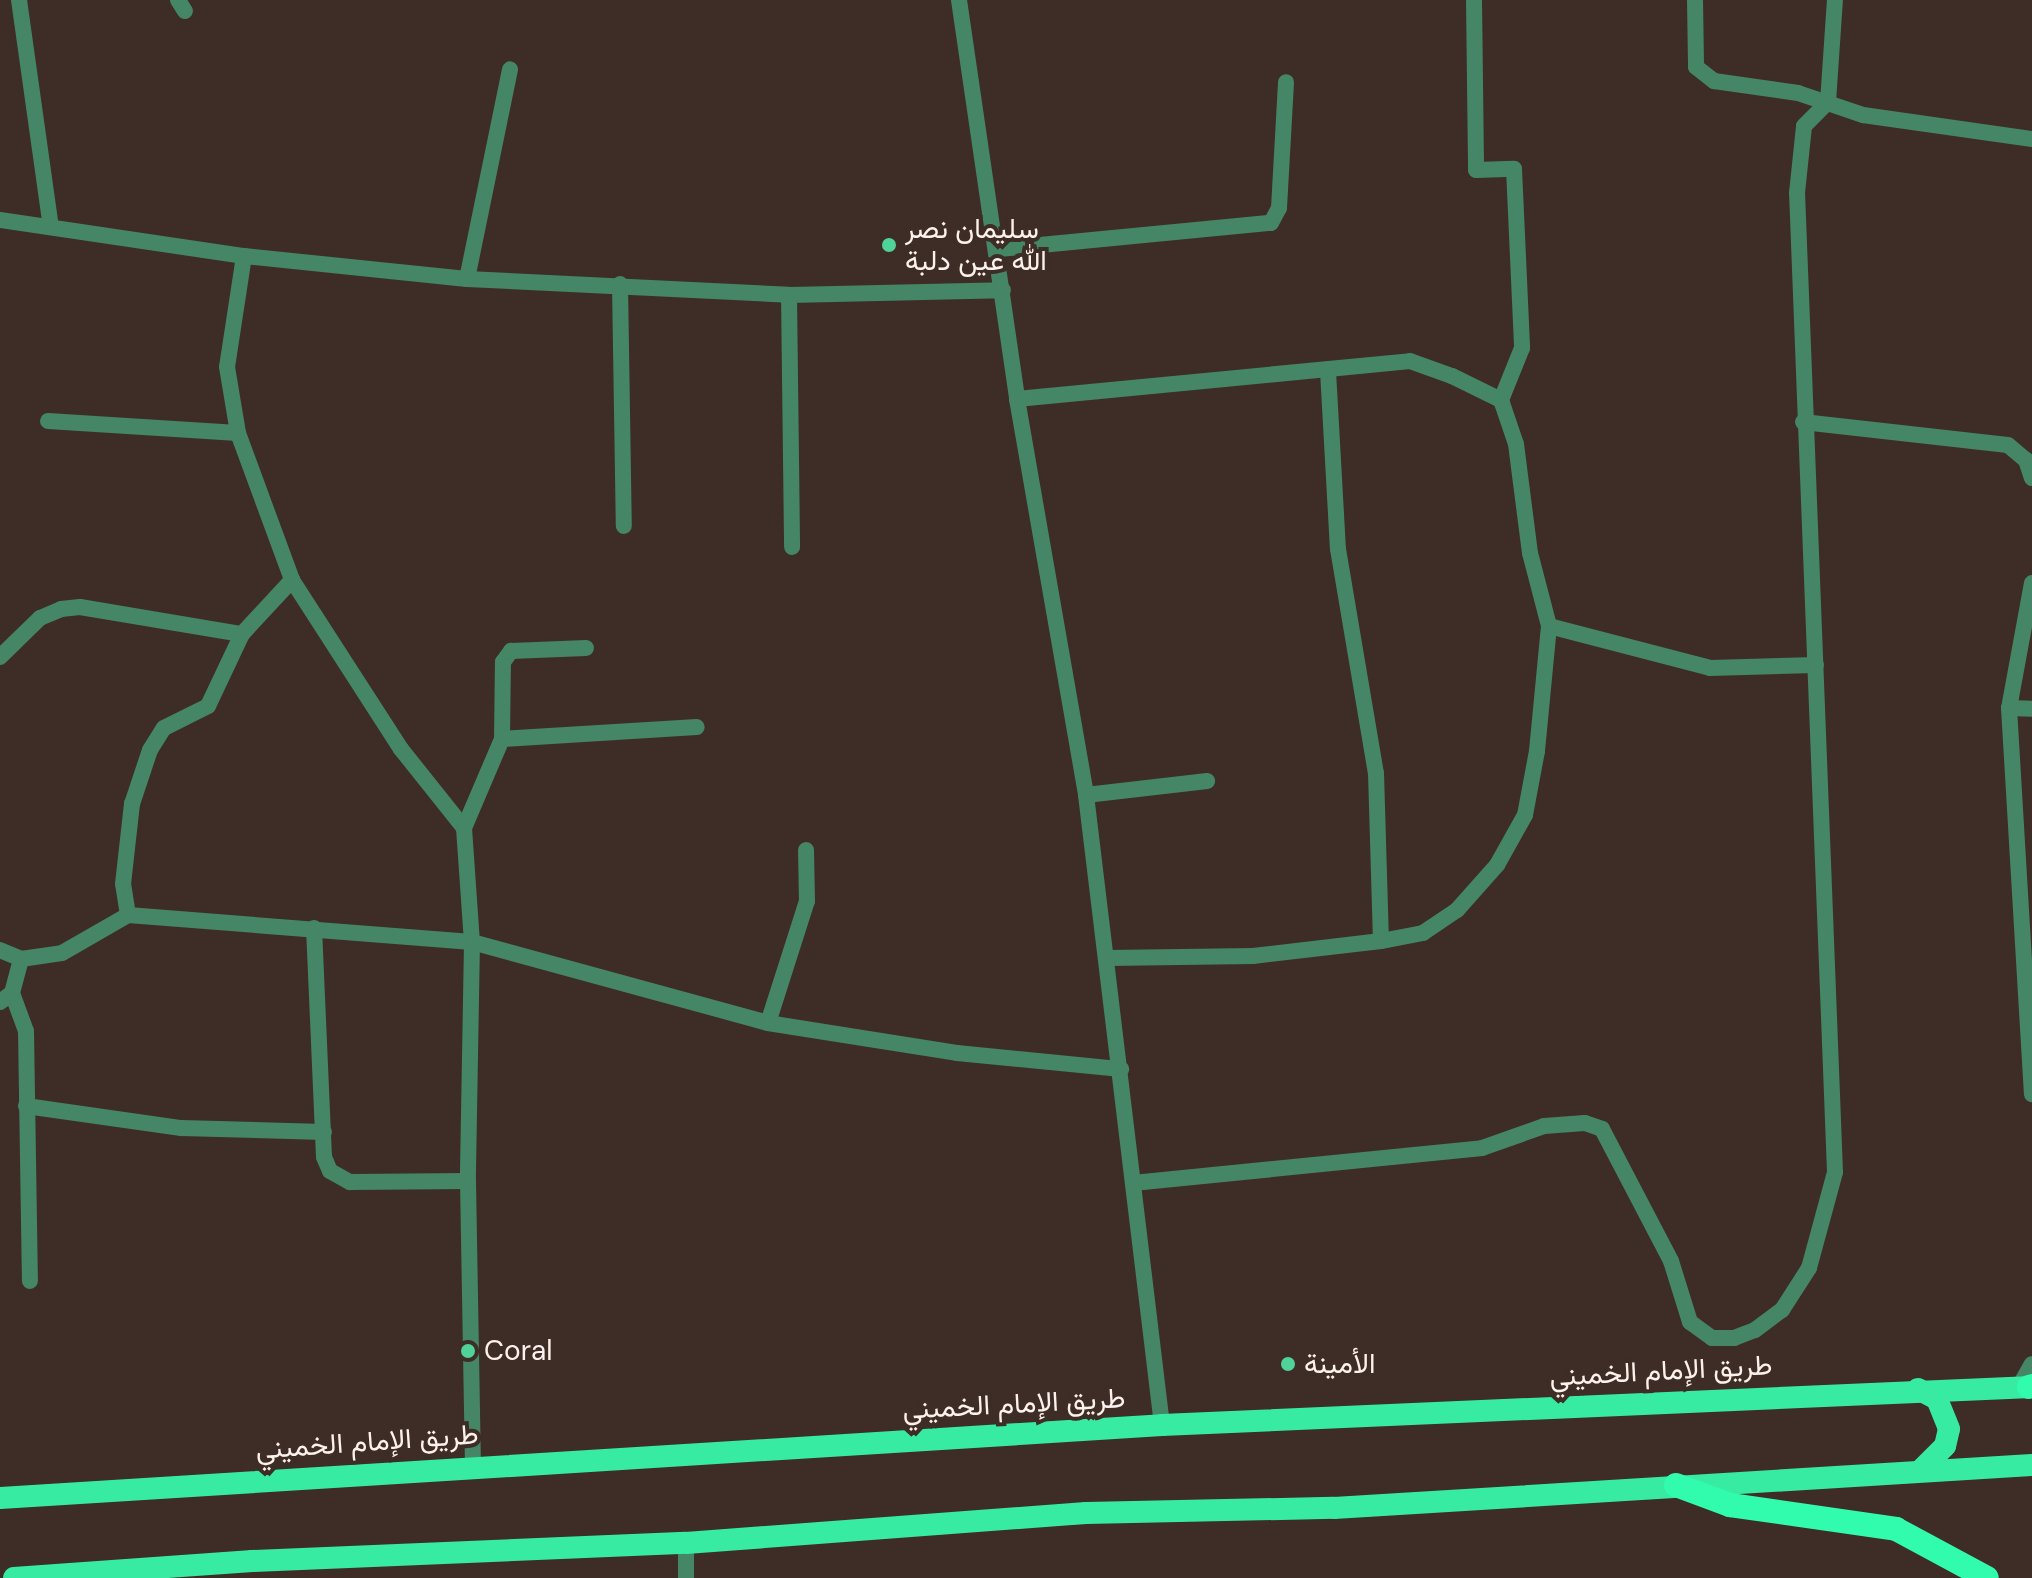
<!DOCTYPE html>
<meta charset="utf-8">
<style>
body{margin:0}
#map{position:relative;width:2032px;height:1578px;overflow:hidden;background:#3e2c26;font-family:"DM Sans",Vazirmatn,sans-serif}
div>[style]{position:absolute}
.minor>*{height:16px;margin:-8px;padding:0 8px;transform-origin:8px;border-radius:8px;background:#448666}
.tertiary>*{height:16px;margin:-8px;padding:0 8px;transform-origin:8px;border-radius:8px;background:#448666}
.trunk>*{height:22px;margin:-11px;padding:0 11px;transform-origin:11px;border-radius:11px;background:#38eba3}
.motorway>*{height:24px;margin:-12px;padding:0 12px;transform-origin:12px;border-radius:12px;background:#31fcad}
.dots>*{width:22px;height:22px;translate:-50% -50%;box-sizing:border-box;border:4px solid #3e2c26;border-radius:50%}
span{translate:-50% -50%;white-space:nowrap;text-align:center;line-height:1.15;-webkit-text-stroke:8px #3e2c26;paint-order:stroke}
.poi-label{font-size:28px;color:#fdf1ed}
.left{translate:0 -50%;text-align:left}
.street-label{font-size:28px;color:#fdf1ed}
</style>
<div id="map">
<div class="minor">
<i style="left:19px;top:0;width:229px;rotate:82deg"></i>
<i style="left:178px;top:0;width:13px;rotate:58deg"></i>
<i style="left:1474px;top:0;width:170px;rotate:89.3deg"></i>
<i style="left:1476px;top:170px;width:38px;rotate:-2deg"></i>
<i style="left:1514px;top:169px;width:179px;rotate:87.4deg"></i>
<i style="left:1522px;top:348px;width:56px;rotate:112deg"></i>
<i style="left:1695px;top:0;width:67px;rotate:89.1deg"></i>
<i style="left:1696px;top:67px;width:23px;rotate:38deg"></i>
<i style="left:1714px;top:81px;width:85px;rotate:8.1deg"></i>
<i style="left:1798px;top:93px;width:69px;rotate:18.7deg"></i>
<i style="left:1863px;top:115px;width:171px;rotate:8.1deg"></i>
<i style="left:0;top:220px;width:247px;rotate:8.4deg"></i>
<i style="left:244px;top:256px;width:224px;rotate:5.9deg"></i>
<i style="left:467px;top:279px;width:322px;rotate:2.8deg"></i>
<i style="left:789px;top:295px;width:214px;rotate:-1.3deg"></i>
<i style="left:999px;top:249px;width:273px;rotate:-5.5deg"></i>
<i style="left:1271px;top:223px;width:17px;rotate:-62deg"></i>
<i style="left:1279px;top:208px;width:126px;rotate:-86.8deg"></i>
<i style="left:244px;top:256px;width:112px;rotate:98.7deg"></i>
<i style="left:227px;top:367px;width:67px;rotate:80.5deg"></i>
<i style="left:238px;top:433px;width:157px;rotate:69.8deg"></i>
<i style="left:292px;top:580px;width:201px;rotate:57.2deg"></i>
<i style="left:401px;top:749px;width:101px;rotate:51.4deg"></i>
<i style="left:464px;top:828px;width:114px;rotate:86deg"></i>
<i style="left:472px;top:942px;width:239px;rotate:91deg"></i>
<i style="left:468px;top:1181px;width:284px;rotate:89deg"></i>
<i style="left:467px;top:279px;width:214px;rotate:-78.4deg"></i>
<i style="left:620px;top:284px;width:242px;rotate:89.1deg"></i>
<i style="left:789px;top:295px;width:252px;rotate:89.3deg"></i>
<i style="left:1328px;top:371px;width:178px;rotate:86.8deg"></i>
<i style="left:1338px;top:549px;width:227px;rotate:80.4deg"></i>
<i style="left:1376px;top:773px;width:168px;rotate:88.3deg"></i>
<i style="left:1017px;top:399px;width:395px;rotate:-5.5deg"></i>
<i style="left:1410px;top:361px;width:45px;rotate:19.7deg"></i>
<i style="left:1452px;top:376px;width:55px;rotate:26.1deg"></i>
<i style="left:1501px;top:400px;width:46px;rotate:71.2deg"></i>
<i style="left:1516px;top:444px;width:110px;rotate:82.7deg"></i>
<i style="left:1530px;top:553px;width:75px;rotate:75.4deg"></i>
<i style="left:1549px;top:626px;width:126px;rotate:95.5deg"></i>
<i style="left:1537px;top:751px;width:65px;rotate:100.6deg"></i>
<i style="left:1525px;top:815px;width:57px;rotate:119.2deg"></i>
<i style="left:1497px;top:865px;width:60px;rotate:131.6deg"></i>
<i style="left:1457px;top:910px;width:41px;rotate:145.9deg"></i>
<i style="left:1423px;top:933px;width:43px;rotate:169.2deg"></i>
<i style="left:1381px;top:941px;width:129px;rotate:173.3deg"></i>
<i style="left:1253px;top:956px;width:145px;rotate:179.2deg"></i>
<i style="left:48px;top:421px;width:190px;rotate:3.6deg"></i>
<i style="left:1803px;top:422px;width:206px;rotate:6.4deg"></i>
<i style="left:2008px;top:445px;width:23px;rotate:40deg"></i>
<i style="left:2026px;top:460px;width:19px;rotate:72deg"></i>
<i style="left:2032px;top:583px;width:127px;rotate:100.4deg"></i>
<i style="left:2009px;top:708px;width:387px;rotate:86.6deg"></i>
<i style="left:1549px;top:626px;width:166px;rotate:14.6deg"></i>
<i style="left:1710px;top:668px;width:106px;rotate:-1.6deg"></i>
<i style="left:0;top:657px;width:56px;rotate:-44.3deg"></i>
<i style="left:40px;top:618px;width:23px;rotate:-23deg"></i>
<i style="left:61px;top:609px;width:19px;rotate:-6deg"></i>
<i style="left:80px;top:607px;width:164px;rotate:9.5deg"></i>
<i style="left:2009px;top:708px;width:23px;rotate:2deg"></i>
<i style="left:502px;top:739px;width:77px;rotate:-89.3deg"></i>
<i style="left:503px;top:662px;width:14px;rotate:-54deg"></i>
<i style="left:511px;top:651px;width:75px;rotate:-2.3deg"></i>
<i style="left:1086px;top:795px;width:122px;rotate:-6.6deg"></i>
<i style="left:464px;top:828px;width:97px;rotate:-66.9deg"></i>
<i style="left:502px;top:739px;width:195px;rotate:-3.5deg"></i>
<i style="left:128px;top:915px;width:31px;rotate:-99deg"></i>
<i style="left:123px;top:884px;width:81px;rotate:-83.6deg"></i>
<i style="left:132px;top:804px;width:57px;rotate:-71.6deg"></i>
<i style="left:150px;top:750px;width:26px;rotate:-58deg"></i>
<i style="left:164px;top:728px;width:49px;rotate:-26.6deg"></i>
<i style="left:208px;top:706px;width:80px;rotate:-64.7deg"></i>
<i style="left:242px;top:634px;width:74px;rotate:-47.2deg"></i>
<i style="left:314px;top:928px;width:229px;rotate:87.5deg"></i>
<i style="left:324px;top:1157px;width:15px;rotate:67deg"></i>
<i style="left:330px;top:1171px;width:23px;rotate:29deg"></i>
<i style="left:350px;top:1182px;width:118px;rotate:-0.5deg"></i>
<i style="left:0;top:950px;width:23px;rotate:23deg"></i>
<i style="left:12px;top:993px;width:40px;rotate:69.8deg"></i>
<i style="left:26px;top:1031px;width:250px;rotate:89.1deg"></i>
<i style="left:0;top:1002px;width:15px;rotate:-37deg"></i>
<i style="left:12px;top:993px;width:35px;rotate:-75deg"></i>
<i style="left:21px;top:959px;width:41px;rotate:-8.3deg"></i>
<i style="left:62px;top:953px;width:76px;rotate:-29.9deg"></i>
<i style="left:128px;top:915px;width:345px;rotate:4.5deg"></i>
<i style="left:472px;top:942px;width:307px;rotate:15.3deg"></i>
<i style="left:768px;top:1023px;width:191px;rotate:9deg"></i>
<i style="left:957px;top:1053px;width:165px;rotate:5.6deg"></i>
<i style="left:768px;top:1023px;width:128px;rotate:-72.3deg"></i>
<i style="left:807px;top:901px;width:51px;rotate:-91.1deg"></i>
<i style="left:26px;top:1106px;width:157px;rotate:8.1deg"></i>
<i style="left:181px;top:1128px;width:143px;rotate:1.6deg"></i>
<i style="left:1133px;top:1183px;width:351px;rotate:-5.7deg"></i>
<i style="left:1482px;top:1148px;width:66px;rotate:-19.5deg"></i>
<i style="left:1544px;top:1126px;width:41px;rotate:-4.2deg"></i>
<i style="left:1585px;top:1123px;width:18px;rotate:19deg"></i>
<i style="left:1602px;top:1129px;width:149px;rotate:62.4deg"></i>
<i style="left:1671px;top:1261px;width:64px;rotate:72.7deg"></i>
<i style="left:1690px;top:1322px;width:27px;rotate:36deg"></i>
<i style="left:1712px;top:1338px;width:22px"></i>
<i style="left:1734px;top:1338px;width:22px;rotate:-21deg"></i>
<i style="left:1755px;top:1330px;width:34px;rotate:-37deg"></i>
<i style="left:1782px;top:1310px;width:50px;rotate:-57.3deg"></i>
<i style="left:1809px;top:1268px;width:99px;rotate:-74.8deg"></i>
<i style="left:1835px;top:1172px;width:980px;rotate:-92.22deg"></i>
<i style="left:1797px;top:193px;width:67px;rotate:-84deg"></i>
<i style="left:1804px;top:126px;width:34px;rotate:-45deg"></i>
<i style="left:1828px;top:102px;width:102px;rotate:-86.1deg"></i>
<i style="left:2019px;top:1387px;width:26px;rotate:-61deg"></i>
<i style="left:686px;top:1578px;width:35px;rotate:-90deg"></i>
</div>
<div class="tertiary">
<i style="left:959px;top:0;width:403px;rotate:81.7deg"></i>
<i style="left:1017px;top:399px;width:402px;rotate:80.1deg"></i>
<i style="left:1086px;top:795px;width:635px;rotate:83.12deg"></i>
</div>
<div class="trunk">
<i style="left:1918px;top:1389px;width:21px;rotate:28deg"></i>
<i style="left:1937px;top:1399px;width:32px;rotate:68deg"></i>
<i style="left:1949px;top:1429px;width:17px;rotate:103deg"></i>
<i style="left:1945px;top:1446px;width:34px;rotate:135deg"></i>
<i style="left:0;top:1498px;width:1164px;rotate:-3.59deg"></i>
<i style="left:1162px;top:1425px;width:871px;rotate:-2.5deg"></i>
<i style="left:14px;top:1578px;width:239px;rotate:-4.1deg"></i>
<i style="left:252px;top:1561px;width:434px;rotate:-2.4deg"></i>
<i style="left:686px;top:1543px;width:401px;rotate:-4.3deg"></i>
<i style="left:1086px;top:1513px;width:248px;rotate:-1.2deg"></i>
<i style="left:1334px;top:1508px;width:699px;rotate:-3.53deg"></i>
</div>
<div class="motorway">
<i style="left:2029px;top:1387px;width:3px;rotate:-18deg"></i>
<i style="left:1676px;top:1485px;width:58px;rotate:20.3deg"></i>
<i style="left:1730px;top:1505px;width:168px;rotate:8.2deg"></i>
<i style="left:1896px;top:1529px;width:103px;rotate:28.3deg"></i>
</div>
<div class="dots">
<i style="left:889px;top:245px;background:#50d398"></i>
<i style="left:468px;top:1351px;background:#50d398"></i>
<i style="left:1288px;top:1364px;background:#50d398"></i>
</div>
<div class="poi-label">
<span class="left" style="left:905px;top:245px">سليمان نصر<br>الله عين دلبة</span>
<span class="left" style="left:484px;top:1351px">Coral</span>
<span class="left" style="left:1304px;top:1364px">الأمينة</span>
</div>
<div class="street-label">
<span style="left:1661px;top:1371px;rotate:-3deg">طريق الإمام الخميني</span>
<span style="left:1014px;top:1404px;rotate:-3deg">طريق الإمام الخميني</span>
<span style="left:367px;top:1442px;rotate:-4deg">طريق الإمام الخميني</span>
</div>
</div>
